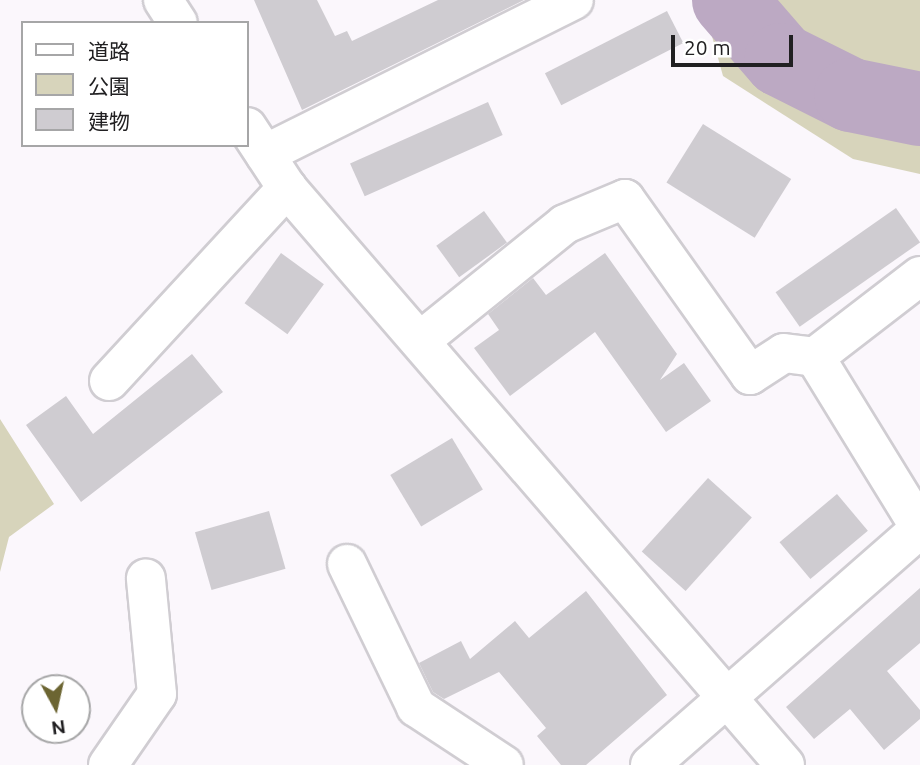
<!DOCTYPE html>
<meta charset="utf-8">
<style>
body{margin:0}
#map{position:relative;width:920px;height:765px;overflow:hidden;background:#fbf7fc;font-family:Ubuntu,"Noto Sans JP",sans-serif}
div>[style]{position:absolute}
.green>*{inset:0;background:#d7d4bb}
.river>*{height:74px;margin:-37px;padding:0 37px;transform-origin:37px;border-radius:37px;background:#bca9c3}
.building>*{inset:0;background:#cfccd1;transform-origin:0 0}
.roads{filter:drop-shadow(2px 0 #d0cdd2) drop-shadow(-2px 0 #d0cdd2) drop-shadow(0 2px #d0cdd2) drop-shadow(0 -2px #d0cdd2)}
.street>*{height:38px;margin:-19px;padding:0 19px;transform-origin:19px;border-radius:19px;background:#fff}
.secondary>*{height:38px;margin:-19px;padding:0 19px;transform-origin:19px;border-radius:19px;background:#fff}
span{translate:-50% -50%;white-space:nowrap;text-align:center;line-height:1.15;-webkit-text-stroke:5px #fff;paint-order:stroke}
.legend{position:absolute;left:21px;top:21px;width:228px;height:126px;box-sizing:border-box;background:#fff;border:2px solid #a6a6a7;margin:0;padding:9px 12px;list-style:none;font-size:21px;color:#212022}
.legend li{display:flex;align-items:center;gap:14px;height:35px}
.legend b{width:35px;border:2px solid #a6a6a7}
.north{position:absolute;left:21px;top:674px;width:70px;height:70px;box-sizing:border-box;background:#fff;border:2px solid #a6a6a7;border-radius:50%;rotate:172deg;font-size:19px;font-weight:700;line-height:28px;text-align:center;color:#212022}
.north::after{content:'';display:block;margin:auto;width:24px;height:32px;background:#6c6532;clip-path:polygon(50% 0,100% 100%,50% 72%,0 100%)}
.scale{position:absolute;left:671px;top:35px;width:122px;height:32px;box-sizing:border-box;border:4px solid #212022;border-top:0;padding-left:9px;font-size:21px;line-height:24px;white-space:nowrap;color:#212022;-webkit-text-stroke:5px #fff;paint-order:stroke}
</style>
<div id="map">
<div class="green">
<i style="clip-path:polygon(702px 0,920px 0,920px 174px,853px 159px,723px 76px)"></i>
<i style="clip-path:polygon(0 419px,54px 504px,9px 537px,0 572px)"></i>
</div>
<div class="river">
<i style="left:729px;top:0;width:79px;rotate:49.1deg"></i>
<i style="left:781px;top:60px;width:78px;rotate:26.6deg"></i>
<i style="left:851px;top:95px;width:70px;rotate:11.5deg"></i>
</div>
<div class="building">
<i style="clip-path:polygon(254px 0,317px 0,335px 36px,347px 31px,352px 41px,438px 0,524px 0,302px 110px)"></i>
<i style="left:667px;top:11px;width:36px;height:137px;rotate:63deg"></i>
<i style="left:488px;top:102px;width:36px;height:151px;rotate:66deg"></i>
<i style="left:703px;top:124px;width:104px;height:69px;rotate:32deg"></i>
<i style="left:896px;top:208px;width:42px;height:147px;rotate:55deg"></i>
<i style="left:484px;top:211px;width:39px;height:59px;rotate:54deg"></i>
<i style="left:281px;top:253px;width:53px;height:62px;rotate:36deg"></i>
<i style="clip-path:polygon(605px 253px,677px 354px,660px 380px,684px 363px,711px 401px,666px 432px,595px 332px,510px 396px,474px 348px,499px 330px,488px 314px,533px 278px,546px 295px)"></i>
<i style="clip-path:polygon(192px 354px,223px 392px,81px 502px,26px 425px,66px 396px,93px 434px)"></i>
<i style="left:452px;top:438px;width:60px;height:72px;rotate:59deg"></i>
<i style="left:708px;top:478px;width:59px;height:99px;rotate:42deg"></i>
<i style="left:837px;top:494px;width:48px;height:75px;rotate:50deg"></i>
<i style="left:269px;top:511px;width:60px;height:77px;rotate:74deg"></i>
<i style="clip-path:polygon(920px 588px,920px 643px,887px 671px,920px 710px,920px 719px,884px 750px,850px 709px,814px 739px,786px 707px)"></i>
<i style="clip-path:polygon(586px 591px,667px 695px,586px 765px,561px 765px,537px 736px,546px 728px,499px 672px,444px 699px,433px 692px,419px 663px,461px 641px,470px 659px,515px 621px,529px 638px)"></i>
</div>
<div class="roads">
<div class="street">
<i style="left:265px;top:154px;width:345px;rotate:-26.5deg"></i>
<i style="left:920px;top:276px;width:133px;rotate:142.4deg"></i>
<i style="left:815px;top:357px;width:201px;rotate:58.4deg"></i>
<i style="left:420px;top:341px;width:186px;rotate:-38.9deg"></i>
<i style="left:565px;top:224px;width:65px;rotate:-22.6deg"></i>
<i style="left:625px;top:199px;width:216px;rotate:54.6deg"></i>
<i style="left:750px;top:375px;width:40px;rotate:-32.9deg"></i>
<i style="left:784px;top:353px;width:31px;rotate:7deg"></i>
<i style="left:109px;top:381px;width:263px;rotate:-47.3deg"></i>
<i style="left:347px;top:564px;width:159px;rotate:64.2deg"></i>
<i style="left:416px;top:707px;width:105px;rotate:33.4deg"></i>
<i style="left:108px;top:765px;width:86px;rotate:-55.4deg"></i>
<i style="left:157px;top:694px;width:116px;rotate:-95.5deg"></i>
<i style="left:650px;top:765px;width:359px;rotate:-41.2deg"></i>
</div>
<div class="secondary">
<i style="left:163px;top:0;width:27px;rotate:57deg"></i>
<i style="left:247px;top:127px;width:73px;rotate:56.7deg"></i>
<i style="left:287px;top:188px;width:762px;rotate:49.2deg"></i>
</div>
</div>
<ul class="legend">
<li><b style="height:9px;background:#fff"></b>道路</li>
<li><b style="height:19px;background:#d7d4bb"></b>公園</li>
<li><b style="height:19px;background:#cfccd1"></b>建物</li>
</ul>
<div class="north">N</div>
<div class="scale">20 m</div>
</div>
